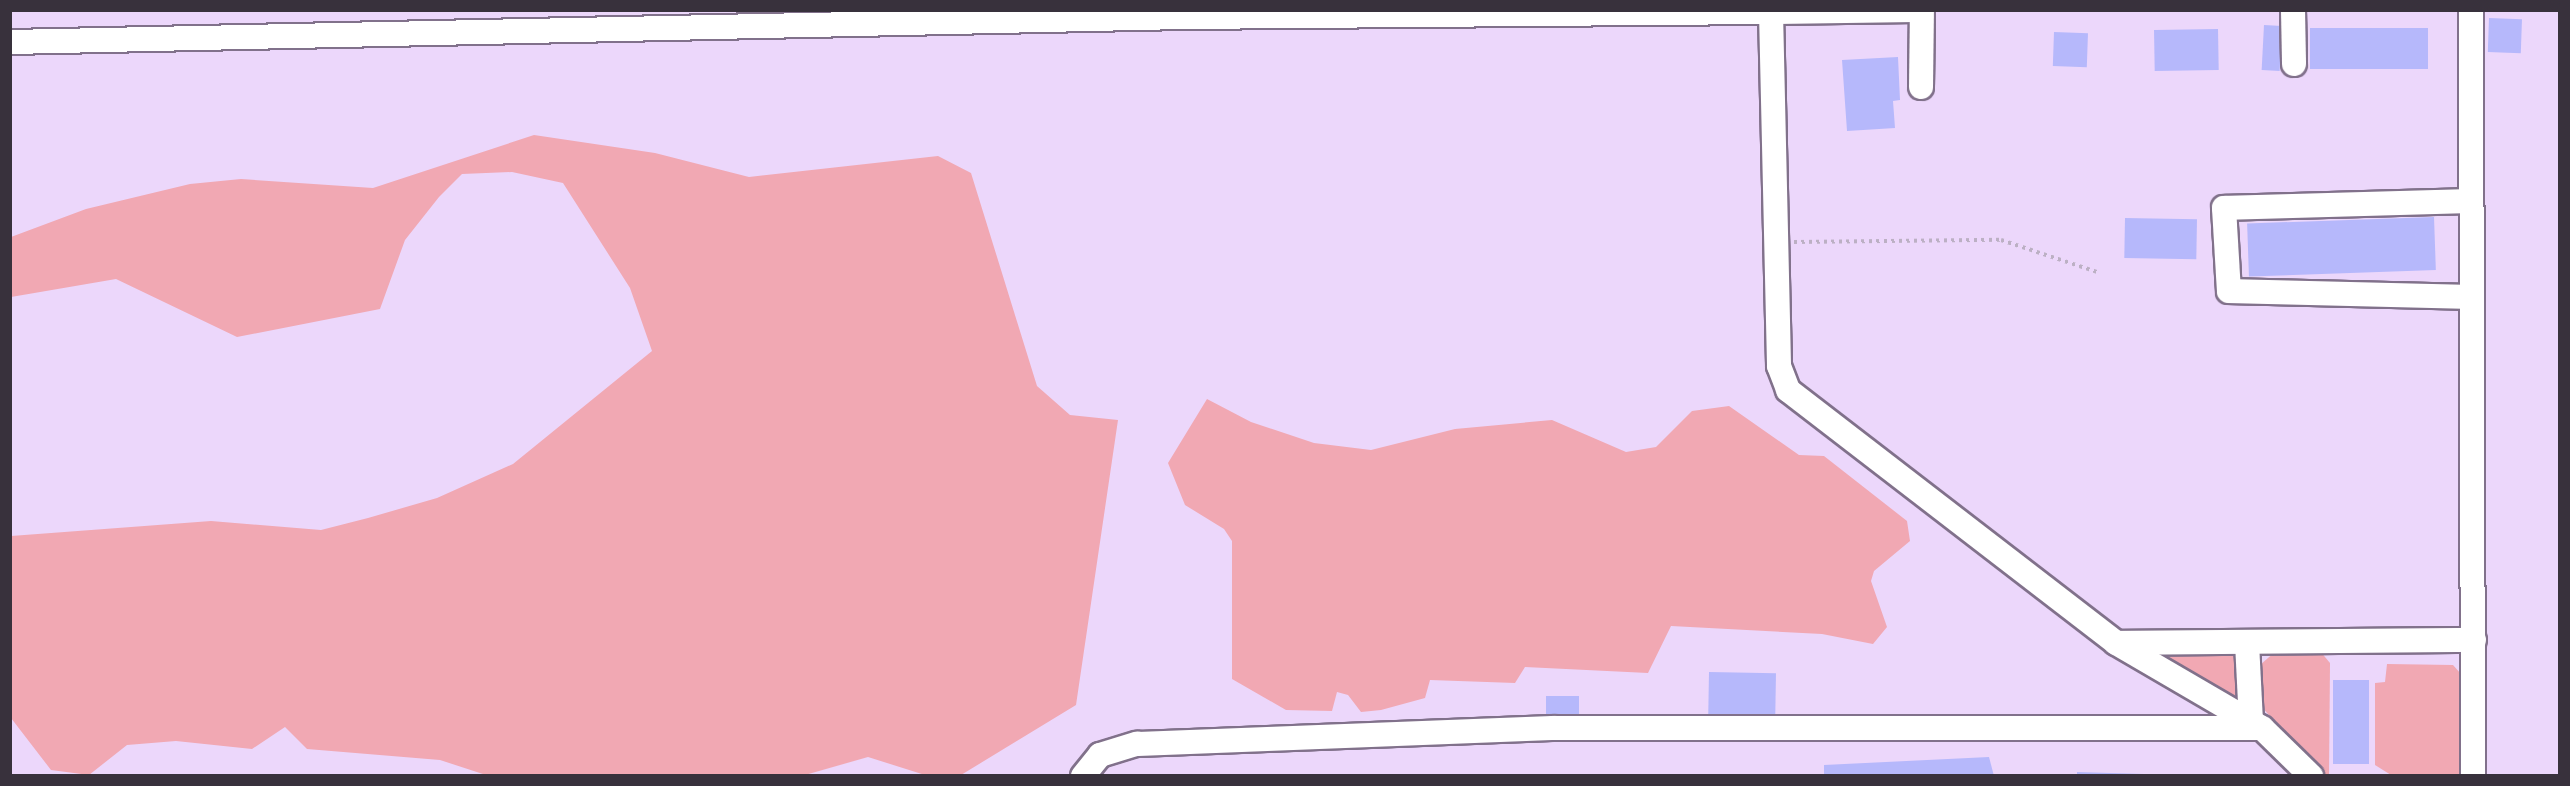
<!DOCTYPE html>
<style>
body{margin:0}
#map{position:relative;width:2570px;height:786px;overflow:hidden;background:#f5e7ff;font-family:Barlow,sans-serif}
div>[style]{position:absolute}
.built>*{inset:0;background:#ecd7fb;transform-origin:0 0}
.green>*{inset:0;background:#f1a8b3}
.building>*{inset:0;background:#b6b8fb;transform-origin:0 0}
.path>*{height:4px;margin-top:-2px;transform-origin:0;background:repeating-linear-gradient(90deg,#bcb0c4 0 3px,transparent 0 7.5px)}
.roads{filter:drop-shadow(2px 0 #81718b) drop-shadow(-2px 0 #81718b) drop-shadow(0 2px #81718b) drop-shadow(0 -2px #81718b)}
.minor>*{height:24px;margin:-12px;padding:0 12px;transform-origin:12px;border-radius:12px;background:#fff}
span{translate:-50% -50%;white-space:nowrap;text-align:center;line-height:1.15;-webkit-text-stroke:5px #fff;paint-order:stroke}
.frame{position:absolute;inset:0;border:12px solid #38313c;pointer-events:none}
</style>
<div id="map">
<div class="built">
<i style="left:11px;top:11px;width:2548px;height:764px"></i>
</div>
<div class="green">
<i style="clip-path:polygon(534px 135px,655px 153px,749px 177px,938px 156px,971px 173px,1037px 386px,1070px 415px,1118px 420px,1076px 705px,961px 775px,925px 775px,868px 757px,805px 775px,486px 775px,440px 760px,307px 749px,285px 727px,252px 749px,176px 741px,127px 745px,89px 775px,51px 770px,11px 718px,11px 536px,211px 521px,321px 530px,368px 518px,437px 498px,513px 464px,652px 351px,630px 288px,563px 183px,512px 172px,462px 174px,439px 197px,405px 240px,380px 309px,237px 337px,116px 279px,11px 297px,11px 237px,86px 209px,190px 184px,241px 179px,373px 188px)"></i>
<i style="clip-path:polygon(1207px 399px,1251px 422px,1314px 443px,1371px 450px,1455px 429px,1552px 420px,1626px 452px,1656px 447px,1692px 411px,1729px 406px,1799px 455px,1824px 456px,1907px 521px,1910px 541px,1874px 571px,1871px 581px,1887px 627px,1873px 644px,1822px 634px,1671px 626px,1648px 673px,1525px 667px,1515px 683px,1430px 680px,1425px 698px,1381px 710px,1361px 712px,1348px 695px,1337px 692px,1332px 711px,1286px 710px,1232px 679px,1232px 541px,1224px 529px,1185px 505px,1168px 463px)"></i>
<i style="clip-path:polygon(2276px 651px,2320px 651px,2330px 663px,2329px 775px,2321px 774px,2260px 705px,2260px 665px)"></i>
<i style="clip-path:polygon(2155px 652px,2237px 653px,2237px 700px)"></i>
<i style="clip-path:polygon(2387px 664px,2453px 665px,2461px 674px,2462px 775px,2391px 775px,2375px 765px,2375px 683px,2385px 682px)"></i>
</div>
<div class="building">
<i style="left:2489px;top:18px;width:33px;height:34px;rotate:2deg"></i>
<i style="left:2264px;top:25px;width:18px;height:45px;rotate:3deg"></i>
<i style="left:2310px;top:28px;width:118px;height:41px"></i>
<i style="left:2218px;top:29px;width:41px;height:64px;rotate:89deg"></i>
<i style="left:2054px;top:32px;width:34px;height:34px;rotate:2deg"></i>
<i style="clip-path:polygon(1898px 57px,1900px 100px,1893px 101px,1895px 128px,1847px 131px,1842px 60px)"></i>
<i style="left:2434px;top:217px;width:53px;height:187px;rotate:88deg"></i>
<i style="left:2125px;top:218px;width:72px;height:40px;rotate:1deg"></i>
<i style="left:1709px;top:672px;width:67px;height:43px;rotate:1deg"></i>
<i style="left:2333px;top:680px;width:36px;height:84px"></i>
<i style="left:1546px;top:696px;width:33px;height:20px"></i>
<i style="clip-path:polygon(1989px 757px,1994px 776px,1824px 776px,1824px 765px)"></i>
<i style="clip-path:polygon(2077px 772px,2144px 774px,2144px 776px,2077px 776px)"></i>
</div>
<div class="path">
<i style="left:1794px;top:242px;width:207px;rotate:-0.6deg"></i>
<i style="left:2001px;top:240px;width:101px;rotate:18.4deg"></i>
</div>
<div class="roads">
<div class="minor">
<i style="left:2293px;top:10px;width:54px;rotate:88.9deg"></i>
<i style="left:2471px;top:10px;width:766px;rotate:89.85deg"></i>
<i style="left:1771px;top:12px;width:150px;rotate:-0.8deg"></i>
<i style="left:10px;top:42px;width:1173px;rotate:-1.22deg"></i>
<i style="left:1183px;top:17px;width:588px;rotate:-0.49deg"></i>
<i style="left:1771px;top:12px;width:354px;rotate:88.7deg"></i>
<i style="left:1779px;top:366px;width:26px;rotate:69deg"></i>
<i style="left:1788px;top:390px;width:414px;rotate:37.6deg"></i>
<i style="left:2116px;top:643px;width:169px;rotate:30.2deg"></i>
<i style="left:2262px;top:728px;width:69px;rotate:44.4deg"></i>
<i style="left:1921px;top:87px;width:77px;rotate:-89.3deg"></i>
<i style="left:2468px;top:201px;width:244px;rotate:178.4deg"></i>
<i style="left:2224px;top:208px;width:83px;rotate:86.6deg"></i>
<i style="left:2229px;top:291px;width:242px;rotate:1.4deg"></i>
<i style="left:2117px;top:643px;width:357px;rotate:-0.5deg"></i>
<i style="left:2247px;top:643px;width:78px;rotate:87.1deg"></i>
<i style="left:1083px;top:776px;width:27px;rotate:-51deg"></i>
<i style="left:1100px;top:755px;width:39px;rotate:-17deg"></i>
<i style="left:1137px;top:744px;width:416px;rotate:-2.2deg"></i>
<i style="left:1553px;top:728px;width:707px"></i>
</div>
</div>
<div class="frame"></div>
</div>
